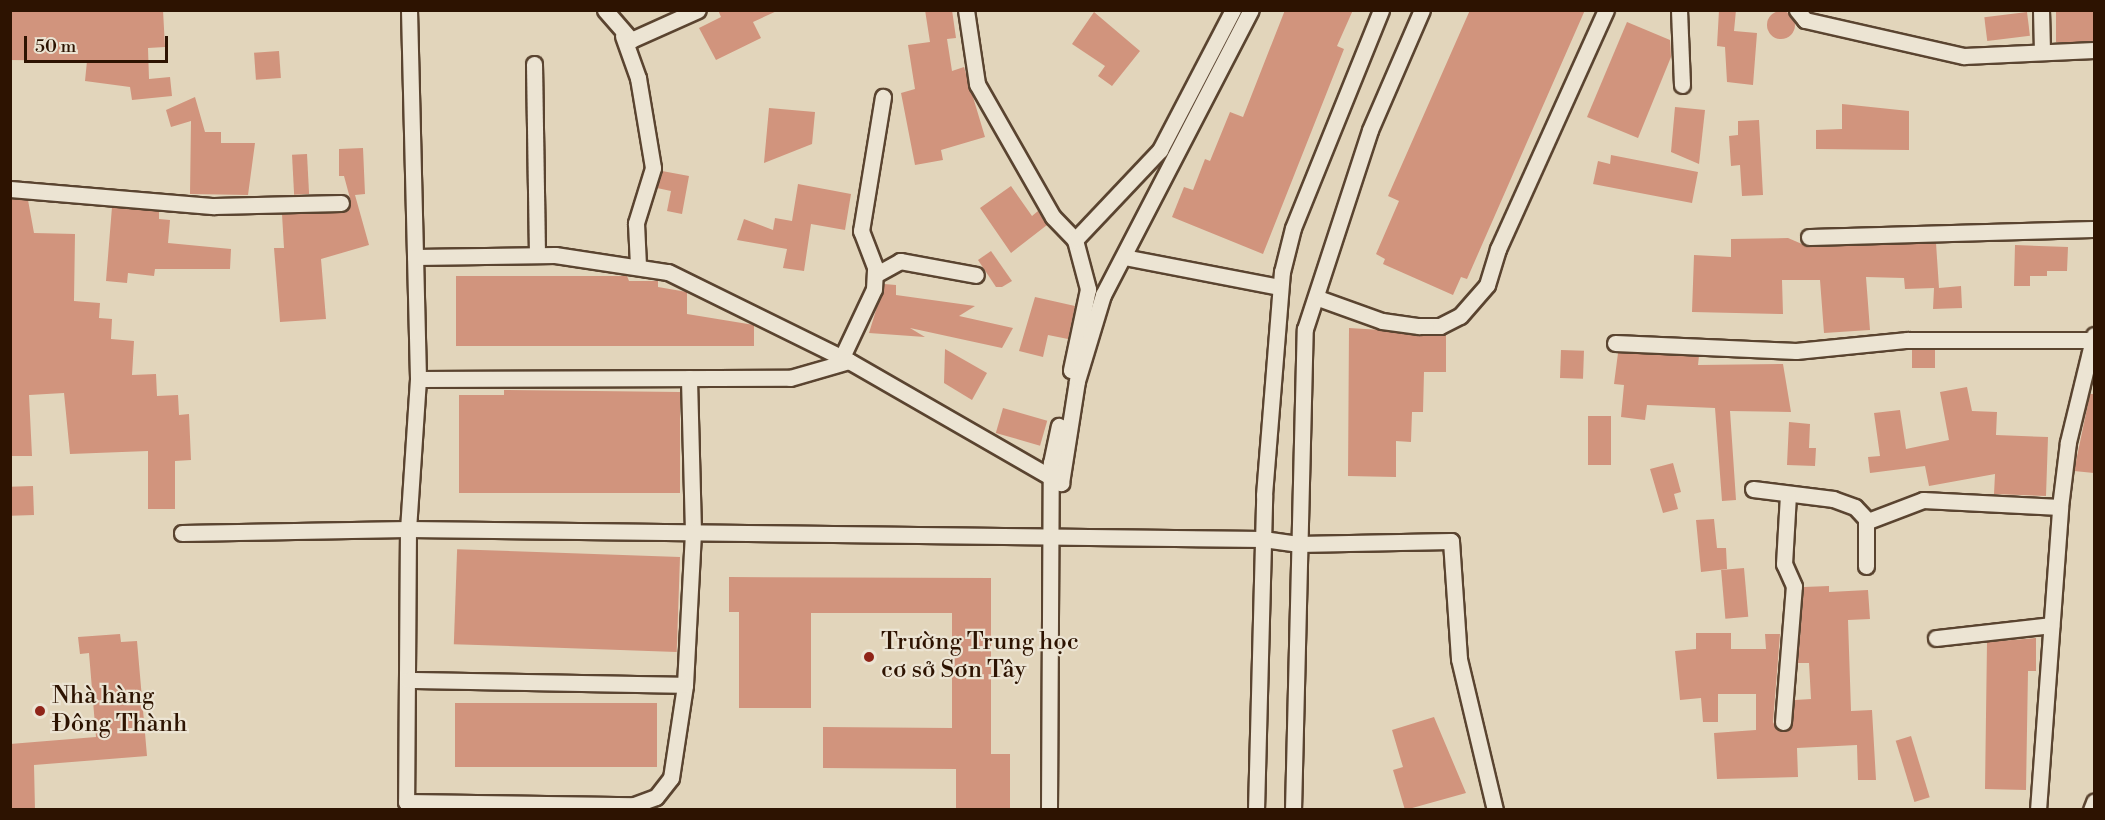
<!DOCTYPE html>
<meta charset="utf-8">
<style>
body{margin:0}
#map{position:relative;width:2105px;height:820px;overflow:hidden;background:#e2d5bb;font-family:"Libre Bodoni",serif}
div>[style]{position:absolute}
.building>*{inset:0;background:#d1947d;transform-origin:0 0}
.round{border-radius:50%}
.roads{filter:drop-shadow(2px 0 #5a4430) drop-shadow(-2px 0 #5a4430) drop-shadow(0 2px #5a4430) drop-shadow(0 -2px #5a4430)}
.minor>*{height:15px;margin:-7.5px;padding:0 7.5px;transform-origin:7.5px;border-radius:7.5px;background:#ece4d3}
.dots>*{width:16px;height:16px;translate:-50% -50%;box-sizing:border-box;border:3px solid #ece4d3;border-radius:50%}
span{translate:-50% -50%;white-space:nowrap;text-align:center;line-height:1.15;-webkit-text-stroke:4.5px #ece4d3;paint-order:stroke}
.poi-label{font-size:24px;color:#2d1301}
.left{translate:0 -50%;text-align:left}
.frame{position:absolute;inset:0;border:12px solid #2d1301;pointer-events:none}
.scale{position:absolute;left:24px;top:36px;width:144px;height:27px;box-sizing:border-box;border:3px solid #2d1301;border-top:0;padding-left:8px;font-size:18px;line-height:21px;white-space:nowrap;color:#2d1301;-webkit-text-stroke:4px #ece4d3;paint-order:stroke}
</style>
<div id="map">
<div class="building">
<i style="clip-path:polygon(10px 10px,163px 10px,165px 47px,148px 48px,149px 79px,170px 77px,172px 96px,132px 100px,130px 87px,85px 81px,87px 61px,10px 60px)"></i>
<i style="clip-path:polygon(718px 10px,779px 10px,753px 22px,761px 38px,716px 60px,699px 28px,721px 17px)"></i>
<i style="clip-path:polygon(925px 10px,952px 10px,956px 38px,947px 39px,952px 71px,964px 67px,985px 137px,941px 150px,943px 160px,915px 165px,901px 93px,915px 89px,908px 45px,930px 42px)"></i>
<i style="clip-path:polygon(1285px 10px,1353px 10px,1337px 46px,1344px 49px,1263px 254px,1172px 217px,1184px 187px,1193px 190px,1205px 159px,1210px 161px,1230px 112px,1243px 117px)"></i>
<i style="clip-path:polygon(1470px 10px,1585px 10px,1467px 279px,1461px 277px,1453px 295px,1383px 264px,1385px 259px,1376px 254px,1399px 201px,1388px 196px)"></i>
<i style="clip-path:polygon(1719px 10px,1736px 10px,1734px 31px,1757px 33px,1753px 85px,1727px 82px,1725px 47px,1717px 46px)"></i>
<i style="left:2056px;top:10px;width:38px;height:32px"></i>
<i class="round" style="left:1767px;top:11px;width:28px;height:28px"></i>
<i style="clip-path:polygon(1094px 12px,1140px 51px,1112px 86px,1098px 76px,1105px 66px,1072px 44px)"></i>
<i style="left:2027px;top:12px;width:24px;height:43px;rotate:83deg"></i>
<i style="clip-path:polygon(1627px 22px,1670px 40px,1671px 57px,1638px 138px,1587px 117px)"></i>
<i style="left:279px;top:51px;width:27px;height:25px;rotate:86deg"></i>
<i style="clip-path:polygon(195px 97px,205px 132px,221px 132px,221px 143px,255px 143px,248px 195px,190px 194px,191px 121px,171px 127px,166px 110px)"></i>
<i style="clip-path:polygon(1842px 104px,1909px 111px,1909px 150px,1816px 149px,1816px 130px,1842px 129px)"></i>
<i style="clip-path:polygon(1675px 107px,1705px 110px,1699px 164px,1671px 152px)"></i>
<i style="clip-path:polygon(769px 108px,815px 112px,812px 144px,764px 163px)"></i>
<i style="clip-path:polygon(1759px 120px,1763px 195px,1742px 196px,1740px 165px,1731px 166px,1729px 136px,1738px 135px,1738px 121px)"></i>
<i style="clip-path:polygon(363px 148px,365px 194px,355px 195px,369px 245px,321px 259px,326px 319px,280px 322px,274px 248px,284px 248px,282px 214px,347px 211px,351px 202px,344px 176px,339px 176px,339px 149px)"></i>
<i style="left:307px;top:154px;width:40px;height:15px;rotate:87deg"></i>
<i style="clip-path:polygon(1611px 155px,1698px 172px,1692px 203px,1593px 184px,1598px 161px,1610px 164px)"></i>
<i style="clip-path:polygon(662px 171px,689px 176px,682px 214px,667px 211px,671px 191px,657px 188px)"></i>
<i style="clip-path:polygon(798px 184px,851px 194px,845px 230px,811px 224px,804px 271px,783px 268px,787px 249px,737px 240px,744px 219px,773px 230px,775px 218px,792px 221px)"></i>
<i style="clip-path:polygon(1011px 186px,1032px 216px,1038px 211px,1047px 225px,1011px 253px,980px 208px)"></i>
<i style="clip-path:polygon(10px 199px,28px 200px,34px 233px,75px 234px,74px 301px,100px 303px,99px 318px,112px 319px,111px 339px,134px 341px,132px 375px,156px 374px,157px 396px,178px 395px,179px 415px,189px 414px,191px 460px,175px 461px,175px 509px,148px 509px,148px 451px,70px 454px,64px 393px,29px 395px,32px 456px,10px 456px)"></i>
<i style="clip-path:polygon(112px 207px,159px 211px,159px 219px,170px 220px,168px 243px,231px 249px,230px 269px,155px 269px,154px 276px,128px 273px,127px 283px,106px 281px)"></i>
<i style="clip-path:polygon(1788px 238px,1809px 247px,1936px 243px,1939px 288px,1961px 286px,1962px 308px,1933px 309px,1934px 288px,1905px 289px,1904px 278px,1866px 277px,1870px 330px,1824px 333px,1820px 280px,1782px 280px,1783px 314px,1692px 312px,1694px 255px,1731px 257px,1731px 239px)"></i>
<i style="clip-path:polygon(2015px 245px,2068px 247px,2067px 271px,2047px 271px,2047px 276px,2030px 276px,2030px 286px,2014px 286px)"></i>
<i style="clip-path:polygon(991px 251px,1012px 281px,1002px 287px,996px 287px,978px 260px)"></i>
<i style="clip-path:polygon(456px 276px,627px 276px,629px 281px,658px 281px,658px 287px,687px 292px,687px 314px,754px 325px,754px 346px,456px 346px)"></i>
<i style="clip-path:polygon(884px 284px,896px 285px,896px 295px,975px 306px,959px 316px,1013px 328px,1002px 348px,910px 328px,925px 337px,869px 333px)"></i>
<i style="clip-path:polygon(1035px 297px,1075px 306px,1068px 339px,1048px 335px,1043px 357px,1019px 351px)"></i>
<i style="clip-path:polygon(1349px 328px,1446px 334px,1446px 372px,1424px 372px,1423px 412px,1412px 412px,1411px 442px,1396px 441px,1396px 477px,1348px 476px)"></i>
<i style="clip-path:polygon(945px 349px,987px 373px,972px 400px,944px 383px)"></i>
<i style="left:1561px;top:350px;width:23px;height:28px;rotate:2deg"></i>
<i style="left:1912px;top:350px;width:23px;height:18px"></i>
<i style="clip-path:polygon(1618px 353px,1699px 356px,1698px 365px,1783px 364px,1791px 412px,1730px 411px,1736px 500px,1722px 501px,1715px 408px,1647px 405px,1645px 420px,1621px 417px,1624px 385px,1614px 384px)"></i>
<i style="clip-path:polygon(1967px 387px,1972px 411px,1997px 412px,1996px 435px,2048px 437px,2046px 496px,1994px 494px,1995px 474px,1929px 486px,1925px 466px,1870px 473px,1868px 457px,1880px 456px,1874px 413px,1900px 410px,1906px 449px,1949px 440px,1940px 392px)"></i>
<i style="clip-path:polygon(504px 390px,680px 392px,680px 493px,459px 493px,459px 395px,504px 395px)"></i>
<i style="clip-path:polygon(2090px 394px,2094px 394px,2094px 473px,2074px 471px)"></i>
<i style="left:1003px;top:408px;width:46px;height:26px;rotate:16deg"></i>
<i style="left:1588px;top:416px;width:23px;height:49px"></i>
<i style="clip-path:polygon(1789px 422px,1810px 424px,1809px 448px,1816px 448px,1815px 466px,1787px 465px)"></i>
<i style="clip-path:polygon(1673px 463px,1681px 492px,1674px 494px,1678px 509px,1663px 513px,1650px 469px)"></i>
<i style="left:33px;top:486px;width:29px;height:23px;rotate:88deg"></i>
<i style="clip-path:polygon(1714px 519px,1717px 548px,1726px 548px,1727px 569px,1701px 572px,1696px 520px)"></i>
<i style="left:680px;top:557px;width:95px;height:223px;rotate:92deg"></i>
<i style="left:1744px;top:568px;width:49px;height:23px;rotate:85deg"></i>
<i style="clip-path:polygon(729px 577px,991px 578px,991px 754px,1010px 754px,1010px 810px,956px 810px,956px 769px,823px 768px,823px 727px,952px 728px,952px 613px,811px 613px,811px 708px,739px 708px,739px 612px,729px 612px)"></i>
<i style="clip-path:polygon(1829px 586px,1829px 592px,1868px 590px,1870px 619px,1848px 620px,1851px 711px,1872px 710px,1876px 780px,1858px 780px,1857px 745px,1797px 748px,1798px 777px,1717px 779px,1714px 733px,1756px 730px,1756px 694px,1718px 694px,1718px 722px,1703px 722px,1701px 698px,1680px 700px,1675px 651px,1696px 649px,1696px 633px,1731px 633px,1731px 649px,1766px 649px,1765px 634px,1780px 634px,1773px 722px,1777px 730px,1787px 731px,1795px 700px,1811px 699px,1809px 663px,1798px 663px,1804px 587px)"></i>
<i style="clip-path:polygon(120px 634px,121px 642px,137px 641px,147px 756px,34px 765px,35px 810px,10px 810px,10px 744px,96px 737px,89px 653px,80px 654px,78px 637px)"></i>
<i style="clip-path:polygon(2036px 638px,2036px 671px,2028px 671px,2026px 790px,1985px 789px,1987px 642px)"></i>
<i style="left:455px;top:703px;width:202px;height:64px"></i>
<i style="clip-path:polygon(1434px 717px,1466px 793px,1405px 810px,1393px 770px,1403px 767px,1392px 730px)"></i>
<i style="left:1911px;top:736px;width:64px;height:16px;rotate:73deg"></i>
</div>
<div class="roads">
<div class="minor">
<i style="left:409px;top:10px;width:369px;rotate:88.6deg"></i>
<i style="left:418px;top:379px;width:150px;rotate:93.8deg"></i>
<i style="left:408px;top:529px;width:273px;rotate:90.4deg"></i>
<i style="left:406px;top:802px;width:228px;rotate:0.8deg"></i>
<i style="left:634px;top:805px;width:23px;rotate:-20deg"></i>
<i style="left:656px;top:797px;width:24px;rotate:-52deg"></i>
<i style="left:671px;top:778px;width:94px;rotate:-81.4deg"></i>
<i style="left:685px;top:685px;width:153px;rotate:-87deg"></i>
<i style="left:693px;top:532px;width:154px;rotate:-91.5deg"></i>
<i style="left:605px;top:10px;width:40px;rotate:49deg"></i>
<i style="left:631px;top:40px;width:73px;rotate:-24.1deg"></i>
<i style="left:966px;top:10px;width:75px;rotate:81.5deg"></i>
<i style="left:977px;top:84px;width:153px;rotate:60.3deg"></i>
<i style="left:1053px;top:217px;width:32px;rotate:46deg"></i>
<i style="left:1075px;top:240px;width:51px;rotate:75.1deg"></i>
<i style="left:1088px;top:289px;width:83px;rotate:101.9deg"></i>
<i style="left:1679px;top:10px;width:75px;rotate:87.7deg"></i>
<i style="left:1797px;top:10px;width:13px;rotate:51deg"></i>
<i style="left:1805px;top:20px;width:163px;rotate:12.8deg"></i>
<i style="left:1964px;top:56px;width:130px;rotate:-2.6deg"></i>
<i style="left:2041px;top:10px;width:40px;rotate:88.6deg"></i>
<i style="left:623px;top:36px;width:45px;rotate:70.3deg"></i>
<i style="left:638px;top:78px;width:91px;rotate:80.5deg"></i>
<i style="left:653px;top:168px;width:58px;rotate:107.2deg"></i>
<i style="left:636px;top:223px;width:42px;rotate:87.3deg"></i>
<i style="left:534px;top:64px;width:191px;rotate:89.1deg"></i>
<i style="left:10px;top:189px;width:205px;rotate:4.8deg"></i>
<i style="left:214px;top:206px;width:127px;rotate:-1.4deg"></i>
<i style="left:1809px;top:237px;width:285px;rotate:-1.6deg"></i>
<i style="left:1075px;top:240px;width:124px;rotate:-46.6deg"></i>
<i style="left:1160px;top:150px;width:158px;rotate:-62.5deg"></i>
<i style="left:415px;top:257px;width:140px;rotate:-0.8deg"></i>
<i style="left:555px;top:255px;width:114px;rotate:8.6deg"></i>
<i style="left:668px;top:272px;width:202px;rotate:26.2deg"></i>
<i style="left:849px;top:361px;width:245px;rotate:29.9deg"></i>
<i style="left:1061px;top:483px;width:103px;rotate:-81.1deg"></i>
<i style="left:1077px;top:381px;width:90px;rotate:-73.2deg"></i>
<i style="left:1103px;top:295px;width:321px;rotate:-62.6deg"></i>
<i style="left:1124px;top:257px;width:159px;rotate:10.9deg"></i>
<i style="left:875px;top:275px;width:29px;rotate:-29deg"></i>
<i style="left:900px;top:261px;width:77px;rotate:10.4deg"></i>
<i style="left:1318px;top:298px;width:68px;rotate:19.8deg"></i>
<i style="left:1382px;top:321px;width:37px;rotate:8deg"></i>
<i style="left:1419px;top:326px;width:21px"></i>
<i style="left:1440px;top:326px;width:22px;rotate:-27deg"></i>
<i style="left:1460px;top:316px;width:41px;rotate:-48.9deg"></i>
<i style="left:1487px;top:285px;width:38px;rotate:-73deg"></i>
<i style="left:1498px;top:249px;width:262px;rotate:-65.7deg"></i>
<i style="left:1615px;top:343px;width:181px;rotate:2.5deg"></i>
<i style="left:1796px;top:351px;width:112px;rotate:-5.7deg"></i>
<i style="left:1907px;top:340px;width:185px"></i>
<i style="left:842px;top:357px;width:75px;rotate:-64.8deg"></i>
<i style="left:874px;top:289px;width:22px;rotate:-87deg"></i>
<i style="left:875px;top:267px;width:39px;rotate:-111deg"></i>
<i style="left:861px;top:231px;width:136px;rotate:-80.7deg"></i>
<i style="left:418px;top:379px;width:372px;rotate:-0.2deg"></i>
<i style="left:790px;top:378px;width:61px;rotate:-16.1deg"></i>
<i style="left:1753px;top:489px;width:81px;rotate:7.1deg"></i>
<i style="left:1833px;top:499px;width:23px;rotate:20deg"></i>
<i style="left:1855px;top:507px;width:19px;rotate:47deg"></i>
<i style="left:1868px;top:521px;width:59px;rotate:-20.9deg"></i>
<i style="left:1923px;top:500px;width:137px;rotate:2.9deg"></i>
<i style="left:1866px;top:520px;width:46px;rotate:90deg"></i>
<i style="left:182px;top:533px;width:226px;rotate:-1deg"></i>
<i style="left:408px;top:529px;width:855px;rotate:0.67deg"></i>
<i style="left:1263px;top:539px;width:35px;rotate:8deg"></i>
<i style="left:1298px;top:544px;width:153px;rotate:-1.1deg"></i>
<i style="left:1451px;top:541px;width:118px;rotate:86.1deg"></i>
<i style="left:1459px;top:659px;width:155px;rotate:76.6deg"></i>
<i style="left:1936px;top:638px;width:116px;rotate:-6.4deg"></i>
<i style="left:408px;top:680px;width:277px;rotate:1deg"></i>
<i style="left:1783px;top:722px;width:136px;rotate:-85.4deg"></i>
<i style="left:1794px;top:586px;width:24px;rotate:-114deg"></i>
<i style="left:1784px;top:564px;width:70px;rotate:-86.7deg"></i>
<i style="left:1049px;top:810px;width:347px;rotate:-89.7deg"></i>
<i style="left:1051px;top:463px;width:38px;rotate:-78deg"></i>
<i style="left:1256px;top:810px;width:315px;rotate:-88.5deg"></i>
<i style="left:1264px;top:495px;width:224px;rotate:-85.4deg"></i>
<i style="left:1282px;top:272px;width:45px;rotate:-76deg"></i>
<i style="left:1293px;top:228px;width:235px;rotate:-68deg"></i>
<i style="left:1293px;top:810px;width:481px;rotate:-88.6deg"></i>
<i style="left:1305px;top:329px;width:209px;rotate:-71.9deg"></i>
<i style="left:1370px;top:130px;width:131px;rotate:-66.6deg"></i>
<i style="left:2038px;top:810px;width:304px;rotate:-85.8deg"></i>
<i style="left:2060px;top:507px;width:65px;rotate:-83deg"></i>
<i style="left:2068px;top:442px;width:110px;rotate:-76.3deg"></i>
<i style="left:2091px;top:810px;width:9px;rotate:-69deg"></i>
</div>
</div>
<div class="dots">
<i style="left:869px;top:657px;background:#8f2418"></i>
<i style="left:40px;top:711px;background:#8f2418"></i>
</div>
<div class="poi-label">
<span class="left" style="left:881px;top:657px">Trường Trung học<br>cơ sở Sơn Tây</span>
<span class="left" style="left:52px;top:711px">Nhà hàng<br>Đông Thành</span>
</div>
<div class="frame"></div>
<div class="scale">50 m</div>
</div>
